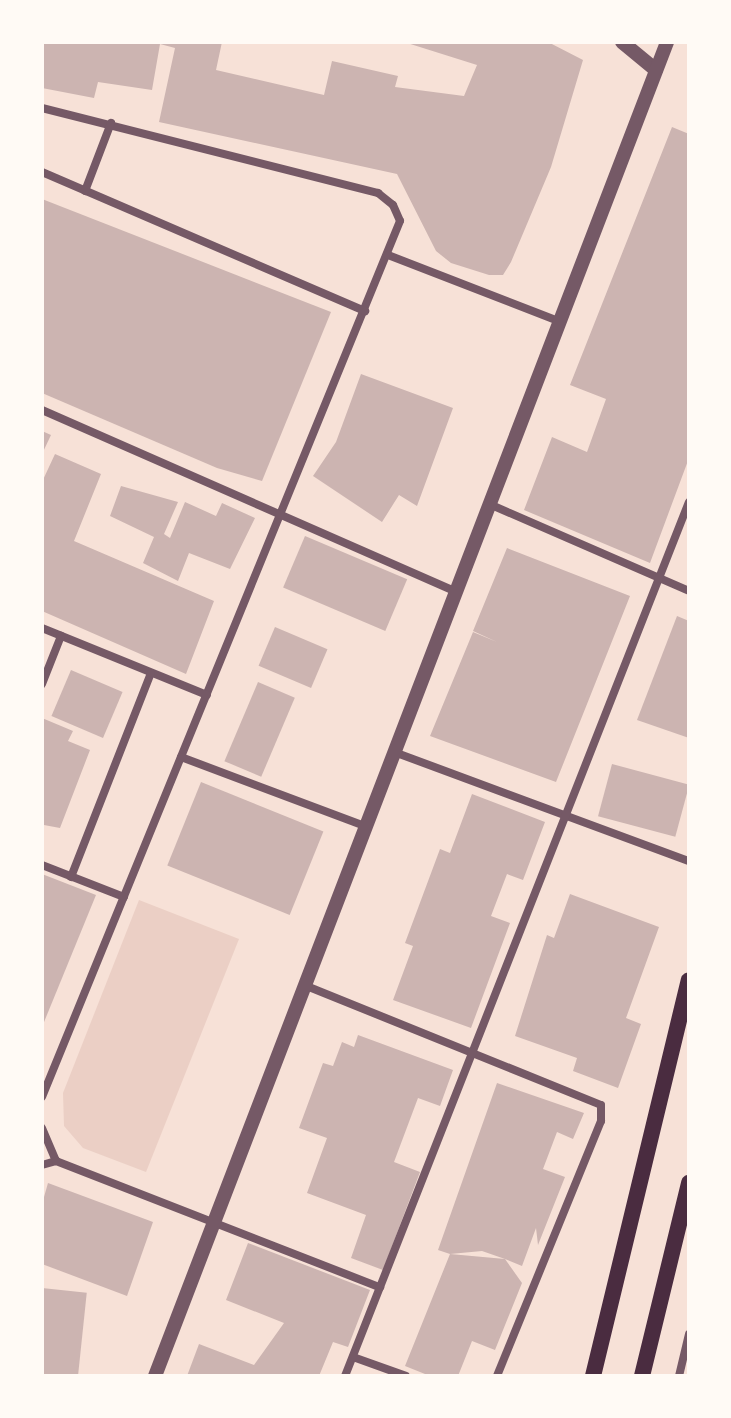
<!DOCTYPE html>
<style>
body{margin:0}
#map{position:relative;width:731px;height:1418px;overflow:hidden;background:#f7e1d7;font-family:Inter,sans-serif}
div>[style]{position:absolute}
.green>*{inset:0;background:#ebcfc5}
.building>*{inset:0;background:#ccb4b1;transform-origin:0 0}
.minor>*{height:8px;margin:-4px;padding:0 4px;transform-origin:4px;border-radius:4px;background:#755966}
.tertiary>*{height:14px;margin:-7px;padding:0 7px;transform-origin:7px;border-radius:7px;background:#755966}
.secondary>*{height:16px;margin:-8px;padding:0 8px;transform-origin:8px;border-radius:8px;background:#4a2c40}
span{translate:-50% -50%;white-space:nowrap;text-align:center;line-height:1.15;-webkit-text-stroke:7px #fffaf5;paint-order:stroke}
.frame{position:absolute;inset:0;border:44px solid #fffaf5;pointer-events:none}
</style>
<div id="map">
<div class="green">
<i style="clip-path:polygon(139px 900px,239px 939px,146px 1172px,83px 1148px,64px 1126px,63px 1093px)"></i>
</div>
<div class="building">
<i style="clip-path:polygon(42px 42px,222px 42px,216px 70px,324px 95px,332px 61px,398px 76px,395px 87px,464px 96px,477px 65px,404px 42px,548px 42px,583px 60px,551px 167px,511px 262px,503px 275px,489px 275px,451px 263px,436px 251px,397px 174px,159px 122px,175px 48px,160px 44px,152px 90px,98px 82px,94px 98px,42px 88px)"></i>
<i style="clip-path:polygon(672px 127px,689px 134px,689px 458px,650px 563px,524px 510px,552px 437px,587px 452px,606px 399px,570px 385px)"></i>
<i style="clip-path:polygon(42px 199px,331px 312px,262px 481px,217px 468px,42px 393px)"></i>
<i style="clip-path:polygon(361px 374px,453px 408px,417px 506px,399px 495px,382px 522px,313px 476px,336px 442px)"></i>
<i style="clip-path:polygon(42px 431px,51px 435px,42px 454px)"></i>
<i style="clip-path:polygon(55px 454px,101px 474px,74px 541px,214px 601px,186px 674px,42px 611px,42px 482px)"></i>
<i style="clip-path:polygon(121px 486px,178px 502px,164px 534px,170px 538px,185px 502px,216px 516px,222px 503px,255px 518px,230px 569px,189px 553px,178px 581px,143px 563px,154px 537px,110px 516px)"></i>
<i style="left:305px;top:536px;width:111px;height:56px;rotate:23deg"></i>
<i style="clip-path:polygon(507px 548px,630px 596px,556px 782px,430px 736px,473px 632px,497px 642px,473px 631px)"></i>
<i style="clip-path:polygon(677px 616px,689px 621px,689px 738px,637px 720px)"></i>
<i style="left:275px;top:627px;width:57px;height:42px;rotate:23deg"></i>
<i style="left:71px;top:670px;width:56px;height:50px;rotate:23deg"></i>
<i style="left:258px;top:682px;width:40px;height:86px;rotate:23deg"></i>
<i style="clip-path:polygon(42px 718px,73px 731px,68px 741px,90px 750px,60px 828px,44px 825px,42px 830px)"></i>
<i style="left:612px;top:764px;width:80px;height:54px;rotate:15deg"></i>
<i style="left:201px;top:782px;width:132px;height:90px;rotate:22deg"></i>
<i style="clip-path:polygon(472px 794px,545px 822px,523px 880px,507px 874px,491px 916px,510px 923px,471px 1028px,393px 1000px,413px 946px,405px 943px,440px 849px,450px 853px)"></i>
<i style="clip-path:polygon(42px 874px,96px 895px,42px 1027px)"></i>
<i style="clip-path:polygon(570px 894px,659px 927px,626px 1018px,641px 1024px,618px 1088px,573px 1071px,577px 1058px,515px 1036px,547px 935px,554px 938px)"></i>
<i style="clip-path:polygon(358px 1035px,453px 1070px,440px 1106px,418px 1098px,394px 1162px,420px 1172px,383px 1270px,351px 1258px,366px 1215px,307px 1193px,327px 1138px,299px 1128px,323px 1063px,333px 1066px,342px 1042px,354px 1047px)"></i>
<i style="clip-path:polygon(497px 1083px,584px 1113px,573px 1139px,557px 1132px,543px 1169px,565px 1177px,538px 1245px,536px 1228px,522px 1266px,505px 1259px,522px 1283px,495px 1350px,472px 1341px,458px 1376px,430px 1376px,405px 1366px,450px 1254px,505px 1259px,482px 1251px,450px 1254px,438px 1250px)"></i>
<i style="clip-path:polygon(48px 1183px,153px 1222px,127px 1296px,42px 1264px,42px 1204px)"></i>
<i style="clip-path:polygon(248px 1243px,370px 1290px,348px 1347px,333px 1342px,319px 1376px,187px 1376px,199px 1344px,254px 1365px,284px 1323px,226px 1300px)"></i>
<i style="left:42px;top:1288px;width:45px;height:88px;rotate:6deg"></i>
</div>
<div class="minor">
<i style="left:42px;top:108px;width:347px;rotate:14.2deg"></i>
<i style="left:378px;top:193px;width:19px;rotate:39deg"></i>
<i style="left:393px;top:205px;width:17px;rotate:66deg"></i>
<i style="left:400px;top:221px;width:946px;rotate:112.23deg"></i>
<i style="left:42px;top:172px;width:352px;rotate:23.3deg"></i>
<i style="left:85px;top:191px;width:73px;rotate:-69.1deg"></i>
<i style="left:388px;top:255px;width:182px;rotate:21.2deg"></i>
<i style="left:42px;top:410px;width:451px;rotate:23.7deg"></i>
<i style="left:489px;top:504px;width:218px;rotate:23.5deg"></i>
<i style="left:42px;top:628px;width:178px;rotate:22.1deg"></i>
<i style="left:42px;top:684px;width:52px;rotate:-68.4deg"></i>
<i style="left:394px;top:752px;width:314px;rotate:20.3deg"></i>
<i style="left:181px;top:757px;width:197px;rotate:20.6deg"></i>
<i style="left:42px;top:865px;width:88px;rotate:21.3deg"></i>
<i style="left:71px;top:877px;width:219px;rotate:-68.6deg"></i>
<i style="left:304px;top:985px;width:320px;rotate:22deg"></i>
<i style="left:601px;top:1105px;width:16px;rotate:90deg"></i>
<i style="left:601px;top:1121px;width:275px;rotate:112.2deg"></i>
<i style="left:42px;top:1128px;width:36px;rotate:67deg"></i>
<i style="left:42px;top:1165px;width:15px;rotate:-16deg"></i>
<i style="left:56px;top:1161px;width:348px;rotate:21.3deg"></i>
<i style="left:353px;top:1357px;width:56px;rotate:19.7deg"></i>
<i style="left:345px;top:1376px;width:939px;rotate:-68.52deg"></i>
<i style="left:679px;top:1376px;width:43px;rotate:-76.6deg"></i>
</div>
<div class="tertiary">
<i style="left:622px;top:42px;width:44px;rotate:39.5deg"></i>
<i style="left:155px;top:1376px;width:1429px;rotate:-69deg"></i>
</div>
<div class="secondary">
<i style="left:593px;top:1376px;width:407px;rotate:-76.4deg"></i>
<i style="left:642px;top:1376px;width:199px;rotate:-76.3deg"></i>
</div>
<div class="frame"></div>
</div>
